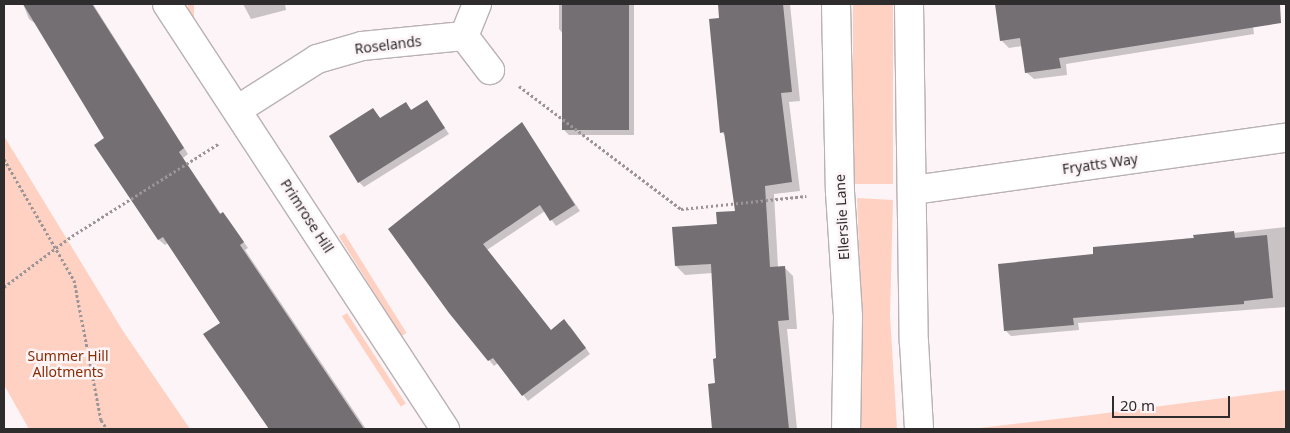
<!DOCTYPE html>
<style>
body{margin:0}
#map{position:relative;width:1290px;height:433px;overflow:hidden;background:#fcf4f7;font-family:"Noto Sans",sans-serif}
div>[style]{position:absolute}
.green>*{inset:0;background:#ffd1c2;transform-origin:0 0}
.shadow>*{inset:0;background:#0003}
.building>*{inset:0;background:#746f73;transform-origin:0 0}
.path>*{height:3px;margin-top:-1.5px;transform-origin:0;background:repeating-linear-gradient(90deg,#9b9597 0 2.5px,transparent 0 5px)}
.roads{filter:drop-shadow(1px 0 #b9b1b4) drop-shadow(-1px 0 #b9b1b4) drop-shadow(0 1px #b9b1b4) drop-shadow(0 -1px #b9b1b4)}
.minor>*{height:28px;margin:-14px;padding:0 14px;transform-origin:14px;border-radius:14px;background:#fff}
span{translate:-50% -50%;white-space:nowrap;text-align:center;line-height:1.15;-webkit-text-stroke:5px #fcf4f7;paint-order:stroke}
.street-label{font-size:14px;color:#2f2c2d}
.park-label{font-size:14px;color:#8a2b00}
.frame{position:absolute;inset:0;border:5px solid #2f2c2d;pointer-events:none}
.scale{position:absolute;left:1112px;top:396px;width:118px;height:22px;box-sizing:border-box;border:2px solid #2f2c2d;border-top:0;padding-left:6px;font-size:15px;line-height:18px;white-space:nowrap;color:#2f2c2d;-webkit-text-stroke:4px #fcf4f7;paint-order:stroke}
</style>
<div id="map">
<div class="green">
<i style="left:188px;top:4px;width:6px;height:60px"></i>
<i style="left:853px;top:4px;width:40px;height:180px"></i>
<i style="clip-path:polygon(4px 136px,123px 331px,190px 429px,29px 429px,4px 385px)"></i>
<i style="clip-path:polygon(857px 198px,893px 200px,890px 315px,897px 429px,860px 429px,862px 317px)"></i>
<i style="left:344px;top:233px;width:118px;height:6px;rotate:58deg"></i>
<i style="left:347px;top:313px;width:108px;height:6px;rotate:57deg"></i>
<i style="clip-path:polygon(1286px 390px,1286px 429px,971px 429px,1091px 415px)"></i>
</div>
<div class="shadow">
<i style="clip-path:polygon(23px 4px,93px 4px,188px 154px,183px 158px,221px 214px,228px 219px,248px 248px,245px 250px,366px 429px,270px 429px,205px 335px,222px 323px,168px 243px,165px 245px,159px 240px,95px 146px,106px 138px,36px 24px,29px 19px)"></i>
<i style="clip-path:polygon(243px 4px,285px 4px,286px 10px,251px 19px)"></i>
<i style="clip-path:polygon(559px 4px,634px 4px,634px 135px,569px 135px,564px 130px,563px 34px,559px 29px)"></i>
<i style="clip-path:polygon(719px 4px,790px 4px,800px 101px,789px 102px,800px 191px,774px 194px,778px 267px,784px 267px,793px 276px,797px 329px,787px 329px,797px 429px,713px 429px,709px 385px,716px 384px,717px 359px,713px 273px,685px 275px,676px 266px,736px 212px,726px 137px,722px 132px)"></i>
<i style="clip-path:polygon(996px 4px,1250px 4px,1254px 34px,1066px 64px,1067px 75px,1034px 79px,1026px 72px,1022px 46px,1009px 48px,1002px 41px)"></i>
<i style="clip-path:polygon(427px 102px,449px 134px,364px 187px,359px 182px,373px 110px,381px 119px,406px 104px,412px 111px)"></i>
<i style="clip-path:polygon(522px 124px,580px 211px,556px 226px,545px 211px,487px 250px,551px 331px,570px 326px,590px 354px,528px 401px,498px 363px,494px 366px,489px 360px,418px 271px,390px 229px)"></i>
<i style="clip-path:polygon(1286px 227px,1286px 307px,1078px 323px,1079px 330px,1011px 336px,1005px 330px,1094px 256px,1094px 249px)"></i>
</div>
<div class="building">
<i style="clip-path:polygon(23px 4px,92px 4px,184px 148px,179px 152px,220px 214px,223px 212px,244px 242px,240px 245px,364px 429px,269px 429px,203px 334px,220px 323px,163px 237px,158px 240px,94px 145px,104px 138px)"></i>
<i style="left:562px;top:4px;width:67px;height:126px"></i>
<i style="clip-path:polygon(718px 4px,783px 4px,792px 92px,781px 93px,792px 182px,765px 186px,770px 267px,785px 266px,789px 320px,778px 321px,789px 429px,712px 429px,708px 384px,715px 383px,713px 359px,716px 358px,711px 264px,675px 266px,672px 227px,717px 224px,716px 212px,735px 211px,724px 132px,720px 133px,709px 19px,719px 18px)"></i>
<i style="clip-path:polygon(995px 4px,1280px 4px,1281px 23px,1059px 58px,1061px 68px,1025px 73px,1020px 38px,1000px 41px)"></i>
<i style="clip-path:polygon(427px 100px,445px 128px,358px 183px,329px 136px,373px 108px,380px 118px,406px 102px,411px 110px)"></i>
<i style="clip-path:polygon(522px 122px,575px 205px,550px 221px,540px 205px,483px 244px,551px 330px,564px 319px,586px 348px,522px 396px,493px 358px,488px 361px,449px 313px,388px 229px)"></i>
<i style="clip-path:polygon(1234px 231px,1235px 238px,1267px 235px,1273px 298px,1244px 301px,1244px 304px,1073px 318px,1074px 325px,1004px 331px,998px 264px,1093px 254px,1093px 247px,1194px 238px,1193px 235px)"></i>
</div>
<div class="path">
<i style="left:519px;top:86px;width:203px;rotate:37.2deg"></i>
<i style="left:681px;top:209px;width:126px;rotate:-5.9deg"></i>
<i style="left:4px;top:159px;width:140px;rotate:60deg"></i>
<i style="left:74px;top:280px;width:143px;rotate:79.1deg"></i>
<i style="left:101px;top:420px;width:11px;rotate:56deg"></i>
<i style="left:4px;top:287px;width:85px;rotate:-36.9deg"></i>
<i style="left:72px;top:236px;width:173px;rotate:-32.2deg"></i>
</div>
<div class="roads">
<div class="minor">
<i style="left:167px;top:4px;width:508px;rotate:56.81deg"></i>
<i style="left:477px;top:4px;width:35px;rotate:112deg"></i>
<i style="left:464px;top:36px;width:43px;rotate:52.6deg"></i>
<i style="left:836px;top:4px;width:188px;rotate:88.8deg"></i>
<i style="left:840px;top:192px;width:125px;rotate:86.3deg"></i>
<i style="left:848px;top:317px;width:112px;rotate:91deg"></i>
<i style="left:909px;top:4px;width:338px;rotate:89.2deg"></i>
<i style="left:914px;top:342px;width:87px;rotate:86.7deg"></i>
<i style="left:237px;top:110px;width:95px;rotate:-32.5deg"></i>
<i style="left:317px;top:59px;width:47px;rotate:-16.1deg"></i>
<i style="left:362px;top:46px;width:102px;rotate:-5.6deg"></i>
<i style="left:914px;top:190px;width:376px;rotate:-8deg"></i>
</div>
</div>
<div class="street-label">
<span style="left:388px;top:45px;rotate:-7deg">Roselands</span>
<span style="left:1100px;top:164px;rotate:-8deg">Fryatts Way</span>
<span style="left:307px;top:216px;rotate:57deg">Primrose Hill</span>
<span style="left:842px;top:217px;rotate:-93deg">Ellerslie Lane</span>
</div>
<div class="park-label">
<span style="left:68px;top:364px">Summer Hill<br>Allotments</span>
</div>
<div class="frame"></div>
<div class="scale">20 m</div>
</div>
